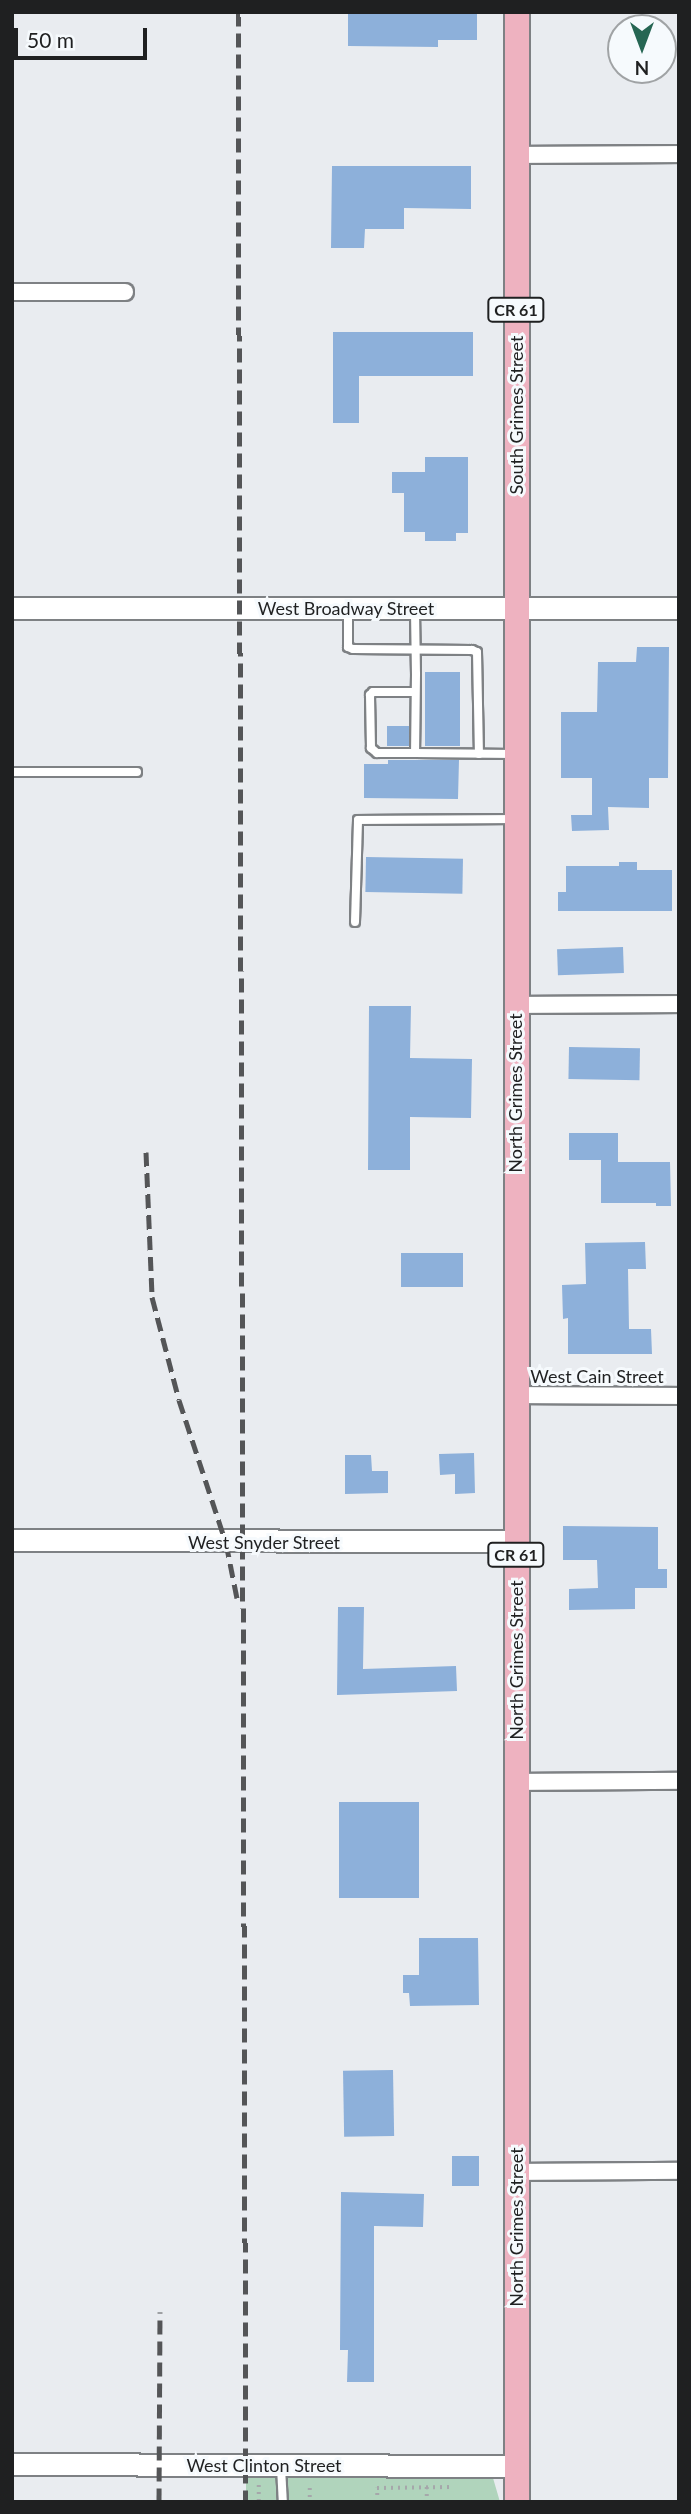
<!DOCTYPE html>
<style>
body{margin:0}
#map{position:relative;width:691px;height:2514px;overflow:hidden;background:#e9ecf0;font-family:Lato,sans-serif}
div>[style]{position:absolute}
.green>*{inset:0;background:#b0d4bc}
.building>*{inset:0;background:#8db0da;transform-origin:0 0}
.path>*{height:3.5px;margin-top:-1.75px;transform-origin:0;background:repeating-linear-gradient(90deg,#a5a7aa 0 2px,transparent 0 7px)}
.roads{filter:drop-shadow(2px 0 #7e8184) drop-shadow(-2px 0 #7e8184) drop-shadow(0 2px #7e8184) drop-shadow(0 -2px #7e8184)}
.lane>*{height:8px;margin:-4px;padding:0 4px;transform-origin:4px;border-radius:4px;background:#fff}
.street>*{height:16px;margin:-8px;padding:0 8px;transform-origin:8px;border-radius:8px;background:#fff}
.secondary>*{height:21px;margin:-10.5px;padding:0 10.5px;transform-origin:10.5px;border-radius:10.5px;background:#fff}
.primary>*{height:24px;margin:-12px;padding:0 12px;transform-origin:12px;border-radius:12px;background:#eeb2c0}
.rail>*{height:5px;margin-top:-2.5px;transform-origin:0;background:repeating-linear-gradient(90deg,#545557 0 14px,transparent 0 21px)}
span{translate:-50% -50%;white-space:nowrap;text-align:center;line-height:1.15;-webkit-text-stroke:6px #f6fafd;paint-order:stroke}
.shield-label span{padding:2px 5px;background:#f6fafd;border:2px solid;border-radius:5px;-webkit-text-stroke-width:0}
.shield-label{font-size:16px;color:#1f2021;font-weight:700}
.street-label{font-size:18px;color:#1f2021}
.frame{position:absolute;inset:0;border:14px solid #1f2021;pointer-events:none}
.north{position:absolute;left:607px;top:14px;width:70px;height:70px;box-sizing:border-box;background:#f6fafd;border:2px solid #a0a3a5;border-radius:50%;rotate:180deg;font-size:19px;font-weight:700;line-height:28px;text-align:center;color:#1f2021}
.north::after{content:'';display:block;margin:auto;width:24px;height:32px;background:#266653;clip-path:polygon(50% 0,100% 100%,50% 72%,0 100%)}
.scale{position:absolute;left:14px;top:28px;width:133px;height:32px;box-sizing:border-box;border:4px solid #1f2021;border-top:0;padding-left:9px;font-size:21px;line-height:24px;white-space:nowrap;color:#1f2021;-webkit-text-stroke:5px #f6fafd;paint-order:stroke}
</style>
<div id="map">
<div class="green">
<i style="clip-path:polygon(246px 2474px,477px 2475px,493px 2478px,500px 2502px,246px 2502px)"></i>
</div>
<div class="building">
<i style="clip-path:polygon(348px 12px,477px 12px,477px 40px,438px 40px,438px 47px,348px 46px)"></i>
<i style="clip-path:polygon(332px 166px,471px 166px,471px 209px,404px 208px,404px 229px,365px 229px,364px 248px,331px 248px)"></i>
<i style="clip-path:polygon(333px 332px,473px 332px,473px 376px,359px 376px,359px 423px,333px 423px)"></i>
<i style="clip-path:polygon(425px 457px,468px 457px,468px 533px,456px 533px,456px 541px,425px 541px,425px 532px,404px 532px,404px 493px,392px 493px,392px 472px,425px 472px)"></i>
<i style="clip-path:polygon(637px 647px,669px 647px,668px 778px,649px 778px,649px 808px,608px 807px,609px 830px,572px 831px,571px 815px,592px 815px,592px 778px,561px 778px,561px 712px,597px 712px,598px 662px,636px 662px)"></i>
<i style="left:425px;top:672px;width:35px;height:74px"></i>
<i style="left:387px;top:726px;width:22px;height:20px"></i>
<i style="clip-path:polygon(388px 760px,459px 760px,458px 799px,364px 798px,364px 764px,388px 764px)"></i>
<i style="left:366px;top:857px;width:97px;height:35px;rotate:1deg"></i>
<i style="clip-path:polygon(619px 862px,637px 862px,637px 870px,672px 870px,672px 911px,558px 911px,558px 892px,566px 892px,566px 866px,619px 866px)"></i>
<i style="left:623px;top:947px;width:26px;height:66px;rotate:88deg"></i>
<i style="clip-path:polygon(369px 1006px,411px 1006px,410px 1058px,472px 1059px,471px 1118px,410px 1117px,410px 1170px,368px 1170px)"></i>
<i style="left:569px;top:1047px;width:71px;height:32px;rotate:1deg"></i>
<i style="clip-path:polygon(569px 1133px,618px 1133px,618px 1162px,670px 1162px,671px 1206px,656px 1206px,656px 1203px,601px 1203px,601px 1160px,569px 1160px)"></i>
<i style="clip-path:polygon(645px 1242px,646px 1269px,628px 1269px,629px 1329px,651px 1329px,652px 1354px,568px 1354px,568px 1318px,563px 1319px,562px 1285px,586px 1284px,585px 1243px)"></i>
<i style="left:463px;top:1253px;width:34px;height:62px;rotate:90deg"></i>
<i style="clip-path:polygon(474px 1453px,475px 1493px,455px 1494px,455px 1474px,440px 1475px,439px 1454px)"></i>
<i style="clip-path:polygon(345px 1455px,371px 1455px,372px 1471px,388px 1471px,388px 1493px,345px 1494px)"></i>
<i style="clip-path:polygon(563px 1526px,658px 1527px,658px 1569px,667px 1569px,667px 1588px,635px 1588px,635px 1609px,569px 1610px,569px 1589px,598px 1588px,597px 1560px,563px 1560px)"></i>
<i style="clip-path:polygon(338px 1607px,364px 1607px,363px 1669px,456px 1666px,457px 1691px,337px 1695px)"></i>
<i style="left:339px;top:1802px;width:80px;height:96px"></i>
<i style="clip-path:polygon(419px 1938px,478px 1938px,479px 2005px,410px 2006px,409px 1993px,403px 1993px,403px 1975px,419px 1975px)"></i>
<i style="left:393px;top:2070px;width:66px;height:50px;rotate:89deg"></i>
<i style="left:452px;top:2156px;width:27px;height:30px"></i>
<i style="clip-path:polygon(341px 2192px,424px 2194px,423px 2227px,374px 2226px,374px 2382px,347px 2382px,348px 2350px,340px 2350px)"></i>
</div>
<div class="path">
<i style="left:259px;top:2485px;width:17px;rotate:90deg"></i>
<i style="left:427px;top:2487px;width:15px;rotate:90deg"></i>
<i style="left:310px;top:2488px;width:14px;rotate:90deg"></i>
<i style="left:377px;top:2502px;width:14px;rotate:-90deg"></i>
<i style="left:377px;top:2488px;width:74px;rotate:-0.8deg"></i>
</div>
<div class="roads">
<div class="lane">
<i style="left:348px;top:609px;width:38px;rotate:90deg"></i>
<i style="left:348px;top:647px;width:5px;rotate:22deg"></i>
<i style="left:353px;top:649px;width:119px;rotate:0.5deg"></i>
<i style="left:472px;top:650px;width:5px;rotate:22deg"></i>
<i style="left:477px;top:652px;width:102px;rotate:88.9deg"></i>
<i style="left:415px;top:611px;width:63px;rotate:89.1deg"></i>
<i style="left:416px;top:674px;width:79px;rotate:90.7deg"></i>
<i style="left:415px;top:753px;width:38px;rotate:180deg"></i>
<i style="left:377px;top:753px;width:8px;rotate:-140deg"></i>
<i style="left:371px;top:748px;width:53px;rotate:-91.1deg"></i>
<i style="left:370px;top:695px;width:4px;rotate:-45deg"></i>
<i style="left:373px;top:692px;width:42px"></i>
<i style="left:415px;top:753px;width:99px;rotate:0.6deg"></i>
<i style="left:12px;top:772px;width:125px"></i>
<i style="left:355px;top:922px;width:102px;rotate:-88.3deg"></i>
<i style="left:358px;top:820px;width:157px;rotate:-0.4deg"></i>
<i style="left:281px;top:2467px;width:35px;rotate:87deg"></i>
</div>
<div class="street">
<i style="left:515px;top:155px;width:164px;rotate:-0.3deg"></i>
<i style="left:12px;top:292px;width:113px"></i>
<i style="left:515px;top:1005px;width:164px;rotate:-0.3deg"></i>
<i style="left:515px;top:1395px;width:164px;rotate:0.3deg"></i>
<i style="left:516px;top:1782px;width:163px;rotate:-0.4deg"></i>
<i style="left:516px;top:2172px;width:163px;rotate:-0.4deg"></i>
</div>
<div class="secondary">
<i style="left:12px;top:608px;width:667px"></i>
<i style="left:12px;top:1540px;width:504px;rotate:0.11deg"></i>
<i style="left:12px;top:2464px;width:505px;rotate:0.23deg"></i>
</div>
<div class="primary">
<i style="left:517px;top:12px;width:2490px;rotate:90deg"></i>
</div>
</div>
<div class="rail">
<i style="left:238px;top:12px;width:2490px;rotate:89.82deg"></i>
<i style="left:146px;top:1152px;width:145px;rotate:87.6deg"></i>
<i style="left:152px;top:1297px;width:106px;rotate:75.3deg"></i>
<i style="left:179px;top:1400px;width:151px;rotate:71.8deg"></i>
<i style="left:226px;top:1543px;width:56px;rotate:78.7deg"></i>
<i style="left:159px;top:2502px;width:190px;rotate:-89.7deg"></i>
</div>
<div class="shield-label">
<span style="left:516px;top:310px">CR 61</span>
<span style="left:516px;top:1555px">CR 61</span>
</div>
<div class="street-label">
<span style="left:516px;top:415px;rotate:-90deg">South Grimes Street</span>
<span style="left:346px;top:608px">West Broadway Street</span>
<span style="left:515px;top:1093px;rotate:-90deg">North Grimes Street</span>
<span style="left:597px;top:1376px">West Cain Street</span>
<span style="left:264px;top:1542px">West Snyder Street</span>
<span style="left:516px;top:1660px;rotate:-90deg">North Grimes Street</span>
<span style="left:516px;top:2227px;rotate:-90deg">North Grimes Street</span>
<span style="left:264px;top:2465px">West Clinton Street</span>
</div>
<div class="frame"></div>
<div class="north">N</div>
<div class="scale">50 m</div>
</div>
